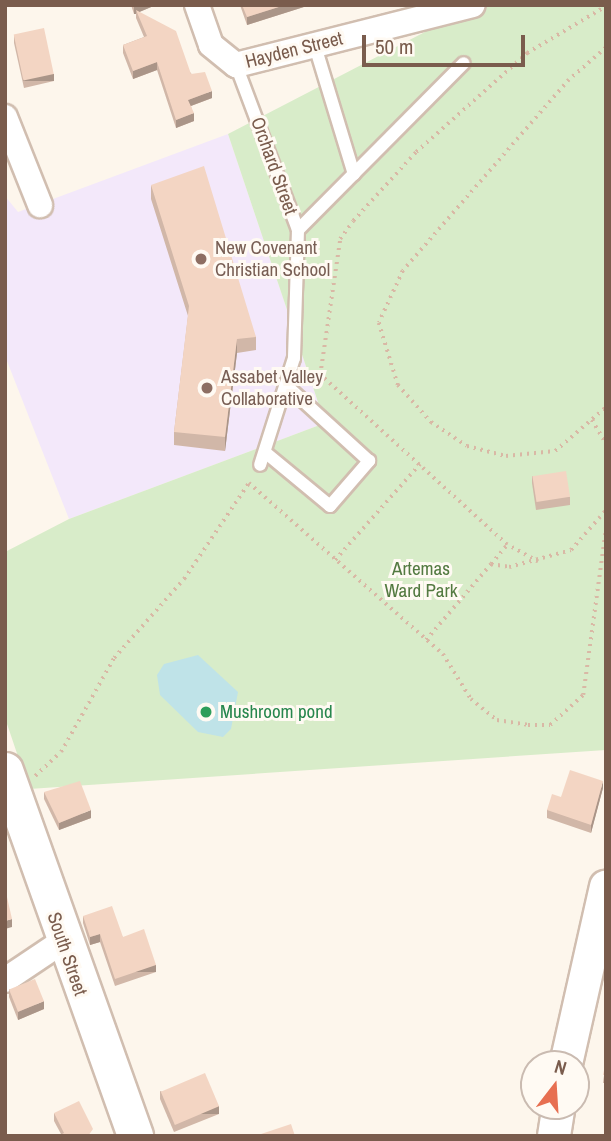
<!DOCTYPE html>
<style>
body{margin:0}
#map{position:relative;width:611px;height:1141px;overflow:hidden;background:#fdf6ec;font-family:"Archivo Narrow",sans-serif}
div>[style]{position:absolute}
.education>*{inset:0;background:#f3e8fa}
.green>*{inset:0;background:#d8ecc9}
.water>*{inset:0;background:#bfe3e8}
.path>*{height:3.5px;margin-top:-1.75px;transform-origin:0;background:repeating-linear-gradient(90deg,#d9b8a5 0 2px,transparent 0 7px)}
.roads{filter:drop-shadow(2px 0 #d1beb0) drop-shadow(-2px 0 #d1beb0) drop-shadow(0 2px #d1beb0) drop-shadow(0 -2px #d1beb0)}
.service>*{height:12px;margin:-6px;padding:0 6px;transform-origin:6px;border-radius:6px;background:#fff}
.minor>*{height:24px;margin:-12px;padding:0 12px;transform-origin:12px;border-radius:12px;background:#fff}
.tertiary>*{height:32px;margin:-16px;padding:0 16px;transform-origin:16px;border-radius:16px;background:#fff}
.secondary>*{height:35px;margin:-17.5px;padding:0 17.5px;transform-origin:17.5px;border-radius:17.5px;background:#fff}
.wall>*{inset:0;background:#d1b7a8}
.shaded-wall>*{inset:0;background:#aa9588;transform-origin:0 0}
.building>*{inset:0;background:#f3d5c3;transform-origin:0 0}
.dots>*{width:19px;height:19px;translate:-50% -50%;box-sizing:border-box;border:4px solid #fffaf3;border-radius:50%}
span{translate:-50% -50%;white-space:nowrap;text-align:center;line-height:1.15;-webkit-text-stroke:6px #fffaf3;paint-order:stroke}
.street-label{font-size:19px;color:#7a5c4d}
.education-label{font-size:19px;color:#785e54}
.left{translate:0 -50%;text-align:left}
.park-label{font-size:19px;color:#537a41}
.leisure-label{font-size:19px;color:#27864d}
.frame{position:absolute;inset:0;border:7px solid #7a5c4d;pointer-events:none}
.north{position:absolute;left:520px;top:1050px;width:70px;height:70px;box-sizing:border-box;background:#fffaf3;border:2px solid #cabbb1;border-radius:50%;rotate:17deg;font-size:19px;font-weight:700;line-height:28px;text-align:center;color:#7a5c4d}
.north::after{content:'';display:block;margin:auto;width:24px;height:32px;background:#e76f51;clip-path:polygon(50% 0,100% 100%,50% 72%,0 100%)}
.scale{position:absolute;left:362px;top:35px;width:163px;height:32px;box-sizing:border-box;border:4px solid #7a5c4d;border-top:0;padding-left:9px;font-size:21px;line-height:24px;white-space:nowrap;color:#7a5c4d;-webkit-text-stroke:5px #fffaf3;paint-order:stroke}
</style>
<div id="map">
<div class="education">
<i style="clip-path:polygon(228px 134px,325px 423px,69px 519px,5px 356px,5px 196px,18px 212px)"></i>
</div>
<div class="green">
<i style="clip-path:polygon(477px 5px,606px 5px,606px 750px,29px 789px,5px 718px,5px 552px,69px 519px,325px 423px,228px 134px)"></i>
</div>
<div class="water">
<i style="clip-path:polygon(198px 655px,238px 692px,231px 729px,223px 737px,198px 732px,160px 695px,157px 675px,164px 664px)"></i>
</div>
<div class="path">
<i style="left:606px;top:48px;width:49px;rotate:139.1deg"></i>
<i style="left:569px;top:80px;width:253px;rotate:131deg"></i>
<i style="left:403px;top:271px;width:57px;rotate:114.8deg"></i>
<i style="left:379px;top:323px;width:65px;rotate:73deg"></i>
<i style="left:398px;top:385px;width:50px;rotate:48.3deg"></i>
<i style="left:431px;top:422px;width:43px;rotate:33.7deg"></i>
<i style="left:467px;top:446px;width:40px;rotate:14.4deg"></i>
<i style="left:506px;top:456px;width:49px;rotate:-5.8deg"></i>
<i style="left:555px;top:451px;width:67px;rotate:-40.8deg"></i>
<i style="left:592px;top:420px;width:27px;rotate:59deg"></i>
<i style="left:249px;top:483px;width:259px;rotate:41.4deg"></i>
<i style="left:443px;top:654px;width:53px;rotate:58.1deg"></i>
<i style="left:471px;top:699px;width:33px;rotate:39deg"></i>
<i style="left:497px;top:720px;width:31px;rotate:9deg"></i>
<i style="left:528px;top:725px;width:22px"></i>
<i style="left:550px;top:725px;width:45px;rotate:-42.3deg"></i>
<i style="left:583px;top:695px;width:171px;rotate:-82.2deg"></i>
<i style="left:335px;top:560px;width:128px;rotate:-48.5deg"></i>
<i style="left:538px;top:562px;width:35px;rotate:-151deg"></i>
<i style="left:507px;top:545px;width:253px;rotate:-137.7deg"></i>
<i style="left:320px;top:375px;width:137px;rotate:-81.6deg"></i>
<i style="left:340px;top:239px;width:22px;rotate:-54deg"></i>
<i style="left:353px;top:221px;width:93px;rotate:-47.6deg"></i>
<i style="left:416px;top:152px;width:149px;rotate:-41.7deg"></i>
<i style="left:527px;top:53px;width:92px;rotate:-30.7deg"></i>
<i style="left:491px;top:564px;width:25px;rotate:-50deg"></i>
<i style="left:426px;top:640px;width:100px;rotate:-49.5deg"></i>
<i style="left:491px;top:564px;width:18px;rotate:9deg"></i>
<i style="left:509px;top:567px;width:64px;rotate:-15.3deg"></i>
<i style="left:571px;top:550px;width:53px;rotate:-48.8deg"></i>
<i style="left:35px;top:776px;width:35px;rotate:-43deg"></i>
<i style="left:61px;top:752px;width:108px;rotate:-60.6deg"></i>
<i style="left:114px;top:658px;width:106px;rotate:-48.5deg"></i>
<i style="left:184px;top:579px;width:118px;rotate:-56deg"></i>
</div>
<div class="roads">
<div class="service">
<i style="left:315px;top:46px;width:134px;rotate:73.1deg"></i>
<i style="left:236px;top:65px;width:176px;rotate:69.4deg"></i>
<i style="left:298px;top:230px;width:128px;rotate:91.8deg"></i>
<i style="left:294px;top:358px;width:112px;rotate:107.6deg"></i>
<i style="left:298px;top:230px;width:235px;rotate:-45.2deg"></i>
<i style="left:266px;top:453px;width:83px;rotate:39.6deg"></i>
<i style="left:330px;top:506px;width:60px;rotate:-49.1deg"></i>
<i style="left:369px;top:461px;width:110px;rotate:-137.6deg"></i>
</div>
<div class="minor">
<i style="left:197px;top:5px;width:42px;rotate:70.7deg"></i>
<i style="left:211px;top:45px;width:32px;rotate:39deg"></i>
<i style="left:236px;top:65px;width:244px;rotate:-14.2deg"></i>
<i style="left:5px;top:117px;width:95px;rotate:68.3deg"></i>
<i style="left:5px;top:980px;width:70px;rotate:-33.9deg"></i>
</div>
<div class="tertiary">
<i style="left:566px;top:1064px;width:182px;rotate:-77.3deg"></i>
<i style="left:554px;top:1136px;width:30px;rotate:-81deg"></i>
</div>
<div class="secondary">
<i style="left:5px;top:770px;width:388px;rotate:70.4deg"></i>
</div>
</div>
<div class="wall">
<i style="clip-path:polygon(131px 5px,156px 5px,139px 12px,212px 98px,191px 106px,194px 121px,176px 128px,157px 70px,133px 79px,123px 53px,123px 45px,144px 37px,136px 18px,136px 14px,134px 14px)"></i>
<i style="clip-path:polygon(240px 5px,307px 5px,307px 6px,247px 25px)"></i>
<i style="clip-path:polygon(14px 35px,54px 81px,24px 88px,14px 43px)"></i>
<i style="clip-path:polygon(151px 185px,256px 337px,256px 350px,237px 353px,225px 451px,174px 445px,174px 432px,188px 316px,151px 199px)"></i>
<i style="clip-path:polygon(532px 476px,570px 497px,570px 505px,536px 510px,532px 483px)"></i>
<i style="clip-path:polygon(603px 788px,591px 833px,547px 818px,547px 810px,561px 797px)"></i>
<i style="clip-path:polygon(44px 792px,91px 818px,59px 830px,44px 799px)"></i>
<i style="clip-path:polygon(83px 916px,123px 937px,156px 972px,115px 986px,100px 942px,90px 945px,83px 923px)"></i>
<i style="clip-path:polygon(9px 989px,44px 1009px,18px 1020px,9px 997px)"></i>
<i style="clip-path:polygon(606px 1060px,606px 1083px,603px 1083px)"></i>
<i style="clip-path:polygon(160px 1091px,219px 1114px,174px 1132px,160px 1099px)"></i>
<i style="clip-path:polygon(54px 1113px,93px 1136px,61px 1134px,54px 1121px)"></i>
</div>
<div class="shaded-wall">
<i style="clip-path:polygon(137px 5px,156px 5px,137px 13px,136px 10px,136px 14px,134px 14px,134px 7px)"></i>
<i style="clip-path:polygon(285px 5px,307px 5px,307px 6px,247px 25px,247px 17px)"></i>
<i style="clip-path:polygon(157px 62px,157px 70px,133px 79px,133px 71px)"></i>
<i style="left:54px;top:74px;width:7px;height:31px;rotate:90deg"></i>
<i style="clip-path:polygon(212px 91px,212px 98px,188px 107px,188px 100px)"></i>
<i style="clip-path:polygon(194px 113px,194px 121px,176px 128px,176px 120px)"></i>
<i style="clip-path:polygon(237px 339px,237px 353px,225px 451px,225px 437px)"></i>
<i style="clip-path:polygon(603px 781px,603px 788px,591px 833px,591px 825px)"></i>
<i style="clip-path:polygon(91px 810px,91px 818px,59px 830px,59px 823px)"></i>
<i style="clip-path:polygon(12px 919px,12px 927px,5px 929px,5px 921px)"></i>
<i style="clip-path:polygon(100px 934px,100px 942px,90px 945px,90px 937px)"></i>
<i style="left:156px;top:965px;width:7px;height:43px;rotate:90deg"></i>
<i style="clip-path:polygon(44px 1001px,44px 1009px,18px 1020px,18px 1012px)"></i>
<i style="left:219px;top:1106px;width:8px;height:48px;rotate:90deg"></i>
</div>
<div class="building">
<i style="clip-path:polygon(242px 5px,285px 5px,247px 17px)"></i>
<i style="clip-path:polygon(136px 10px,176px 31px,191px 74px,205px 72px,212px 91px,188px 100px,194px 113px,176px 120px,157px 62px,133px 71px,123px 45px,147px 36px)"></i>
<i style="left:44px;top:28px;width:47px;height:31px;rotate:78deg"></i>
<i style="clip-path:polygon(204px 166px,256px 337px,237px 339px,225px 437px,174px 432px,189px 306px,151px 185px)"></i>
<i style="left:566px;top:471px;width:26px;height:34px;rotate:81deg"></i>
<i style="clip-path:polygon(570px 770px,603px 781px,591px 825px,547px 810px,552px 794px,561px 797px)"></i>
<i style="clip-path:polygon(80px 781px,91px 810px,59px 823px,44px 792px)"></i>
<i style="clip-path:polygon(7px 897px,12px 919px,5px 921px,5px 898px)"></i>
<i style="clip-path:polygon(112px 906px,123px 937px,144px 929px,156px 965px,115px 979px,100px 934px,90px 937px,83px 916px)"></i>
<i style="left:35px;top:979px;width:24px;height:28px;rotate:68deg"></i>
<i style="clip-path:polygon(606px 1060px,606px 1075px,603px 1075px)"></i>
<i style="left:205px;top:1073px;width:36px;height:48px;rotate:67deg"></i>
<i style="clip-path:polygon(79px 1101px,93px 1129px,88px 1136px,58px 1136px,64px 1133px,54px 1113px)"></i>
<i style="clip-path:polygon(291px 1124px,295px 1136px,262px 1136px,261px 1134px)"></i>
</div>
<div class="dots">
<i style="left:201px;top:259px;background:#8d6e63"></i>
<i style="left:207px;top:388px;background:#8d6e63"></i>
<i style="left:206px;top:712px;background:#2e9e5b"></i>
</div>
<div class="street-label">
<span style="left:294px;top:50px;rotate:-14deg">Hayden Street</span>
<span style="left:274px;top:166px;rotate:70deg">Orchard Street</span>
<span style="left:67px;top:954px;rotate:71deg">South Street</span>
</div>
<div class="education-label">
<span class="left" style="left:215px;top:259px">New Covenant<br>Christian School</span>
<span class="left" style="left:221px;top:388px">Assabet Valley<br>Collaborative</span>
</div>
<div class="park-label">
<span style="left:421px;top:580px">Artemas<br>Ward Park</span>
</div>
<div class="leisure-label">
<span class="left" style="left:220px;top:712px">Mushroom pond</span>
</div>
<div class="frame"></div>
<div class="north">N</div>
<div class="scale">50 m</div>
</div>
